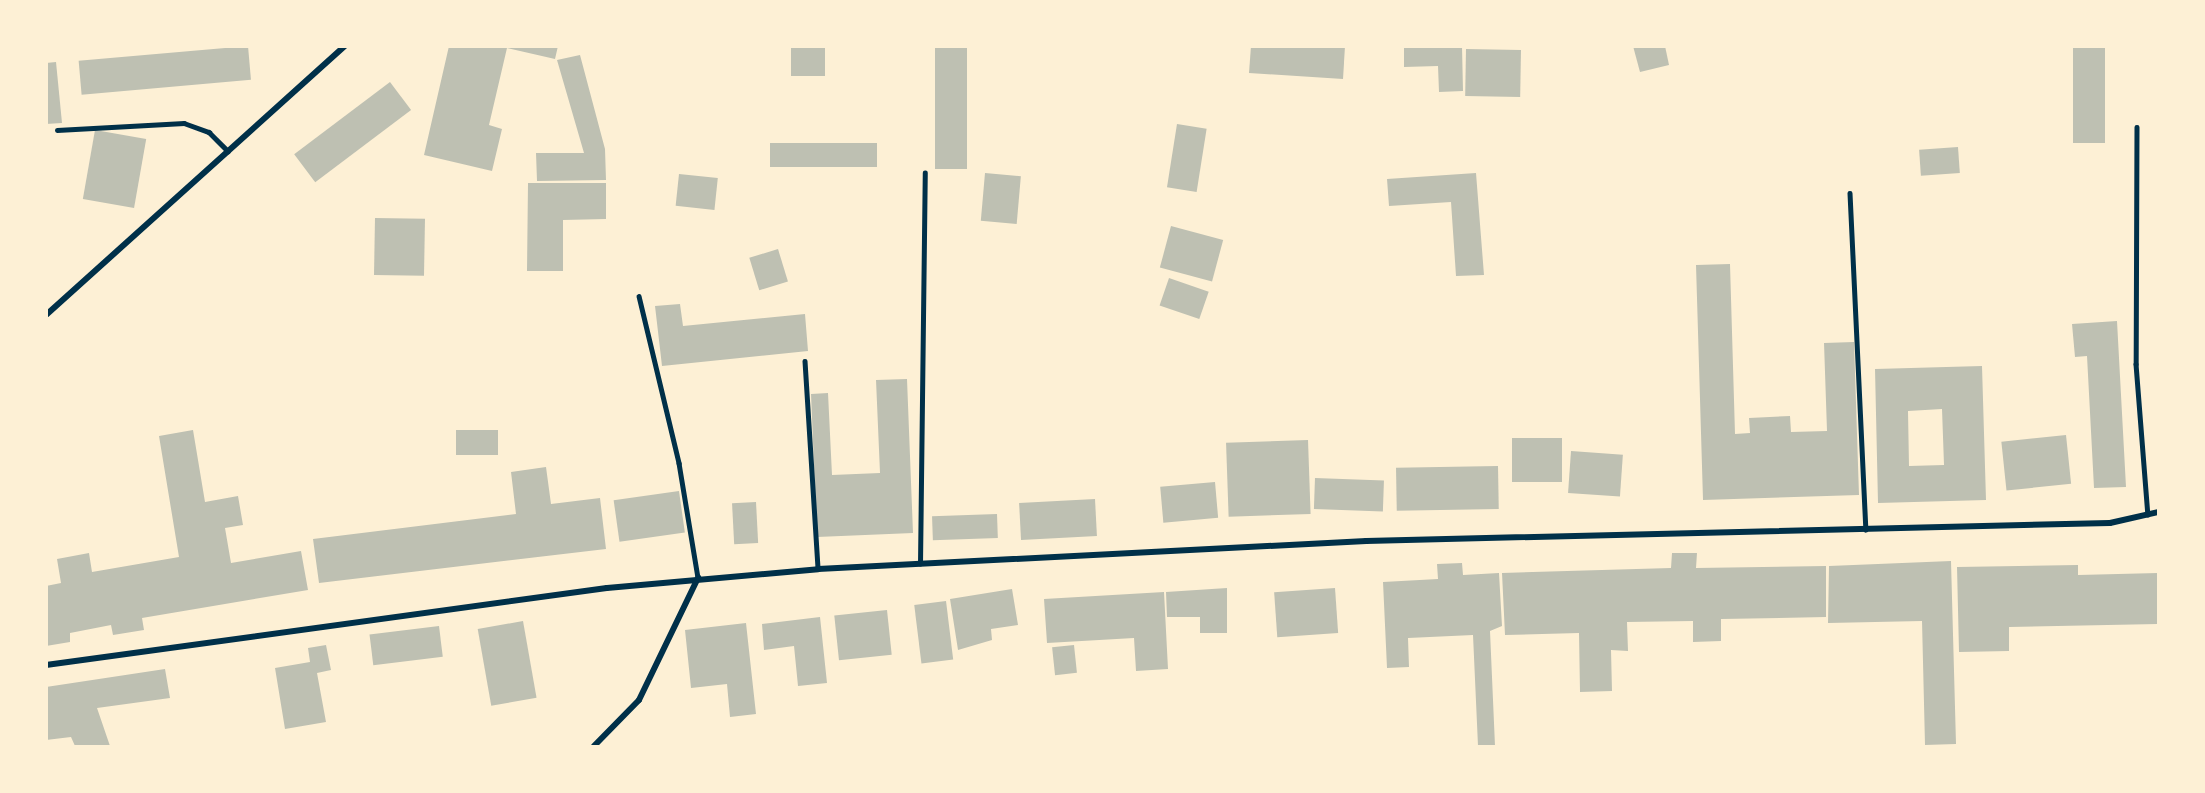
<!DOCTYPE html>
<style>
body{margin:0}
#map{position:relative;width:2205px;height:793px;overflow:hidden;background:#fdf0d5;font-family:Arial,sans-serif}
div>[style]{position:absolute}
.building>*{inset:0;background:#bec0b2;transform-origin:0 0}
.service>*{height:4.5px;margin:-2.25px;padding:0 2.25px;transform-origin:2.25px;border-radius:2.25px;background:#003049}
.minor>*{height:6px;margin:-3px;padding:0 3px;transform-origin:3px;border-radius:3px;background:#003049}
span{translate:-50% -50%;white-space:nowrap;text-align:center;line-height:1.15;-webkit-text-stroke:6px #fdf0d5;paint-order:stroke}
.frame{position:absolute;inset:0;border:48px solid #fdf0d5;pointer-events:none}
</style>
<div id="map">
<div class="building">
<i style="left:248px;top:46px;width:34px;height:170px;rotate:85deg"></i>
<i style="clip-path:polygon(449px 46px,558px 46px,555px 59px,507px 48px,489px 125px,502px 129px,492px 171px,424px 155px)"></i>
<i style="left:791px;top:46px;width:34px;height:30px"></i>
<i style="left:935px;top:46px;width:32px;height:123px"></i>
<i style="clip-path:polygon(1251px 46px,1345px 46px,1343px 79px,1249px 73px)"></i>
<i style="clip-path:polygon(1404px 46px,1462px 46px,1463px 91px,1439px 92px,1438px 66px,1404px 67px)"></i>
<i style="clip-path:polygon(1633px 46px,1665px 46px,1669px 65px,1640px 72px)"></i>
<i style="left:2073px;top:46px;width:32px;height:97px"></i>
<i style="left:1466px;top:49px;width:55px;height:47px;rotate:1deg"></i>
<i style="clip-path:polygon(580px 55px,605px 149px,606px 180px,537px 181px,536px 153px,584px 153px,557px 60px)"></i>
<i style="clip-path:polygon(56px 62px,62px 123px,46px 124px,46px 63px)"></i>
<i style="left:390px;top:82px;width:35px;height:120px;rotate:53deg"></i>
<i style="left:1177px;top:124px;width:30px;height:64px;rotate:9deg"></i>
<i style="left:95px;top:130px;width:52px;height:70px;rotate:10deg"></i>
<i style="left:877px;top:143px;width:24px;height:107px;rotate:90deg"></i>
<i style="left:1958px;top:147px;width:26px;height:39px;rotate:86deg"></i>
<i style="left:985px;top:173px;width:36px;height:48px;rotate:5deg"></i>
<i style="clip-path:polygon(1476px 173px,1484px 275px,1456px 276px,1451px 202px,1389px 206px,1387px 179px)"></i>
<i style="left:679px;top:174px;width:39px;height:32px;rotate:6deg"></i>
<i style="clip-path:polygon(528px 183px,606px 183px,606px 219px,563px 220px,563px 271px,527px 271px)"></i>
<i style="left:375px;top:218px;width:50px;height:57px;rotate:1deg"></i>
<i style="left:1171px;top:226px;width:54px;height:43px;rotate:15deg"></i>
<i style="left:778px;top:249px;width:34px;height:30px;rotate:73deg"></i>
<i style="clip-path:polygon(1730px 264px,1735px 434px,1750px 433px,1749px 418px,1790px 416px,1791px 432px,1827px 431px,1824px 343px,1854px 342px,1859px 495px,1703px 500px,1696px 265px)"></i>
<i style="left:1169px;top:278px;width:42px;height:29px;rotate:19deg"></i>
<i style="clip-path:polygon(680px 304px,683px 326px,805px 314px,808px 351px,662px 366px,655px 306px)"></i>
<i style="clip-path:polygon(2117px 321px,2126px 487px,2094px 488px,2087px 356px,2075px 357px,2072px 324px)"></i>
<i style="clip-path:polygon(evenodd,1982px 366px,1986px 500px,1878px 503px,1875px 369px,1982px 366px,1942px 409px,1944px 465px,1909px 466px,1908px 411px,1942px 409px)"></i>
<i style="clip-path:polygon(907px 379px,913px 533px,817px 537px,811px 394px,828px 393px,832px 475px,880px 473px,876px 380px)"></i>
<i style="clip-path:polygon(193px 430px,205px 502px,238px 496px,243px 525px,225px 528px,231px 563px,301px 551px,308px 590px,142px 618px,144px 630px,113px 635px,111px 625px,70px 633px,70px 642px,46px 646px,46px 586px,61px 583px,57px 559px,89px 553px,92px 572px,179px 557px,159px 436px)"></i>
<i style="left:456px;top:430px;width:42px;height:25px"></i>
<i style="left:2066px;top:435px;width:49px;height:65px;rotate:84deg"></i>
<i style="left:1562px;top:438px;width:44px;height:50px;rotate:90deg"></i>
<i style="left:1308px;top:440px;width:74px;height:82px;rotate:88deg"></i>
<i style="left:1571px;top:451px;width:52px;height:42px;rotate:4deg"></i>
<i style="left:1498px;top:466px;width:43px;height:102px;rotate:89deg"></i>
<i style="clip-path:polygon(546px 467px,551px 504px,600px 498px,606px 549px,319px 583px,313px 539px,516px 514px,511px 472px)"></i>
<i style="left:1315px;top:478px;width:69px;height:31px;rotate:2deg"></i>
<i style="left:1215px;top:482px;width:36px;height:55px;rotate:85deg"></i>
<i style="left:679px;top:491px;width:42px;height:66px;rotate:82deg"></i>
<i style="left:1095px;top:499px;width:37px;height:76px;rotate:87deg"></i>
<i style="left:756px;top:502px;width:41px;height:24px;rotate:87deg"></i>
<i style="left:997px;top:514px;width:24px;height:65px;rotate:88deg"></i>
<i style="clip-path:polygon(1672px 553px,1697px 553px,1696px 568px,1826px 566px,1826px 617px,1721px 619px,1721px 641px,1693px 642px,1693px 621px,1627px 622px,1628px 651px,1611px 650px,1612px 691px,1580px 692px,1579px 633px,1505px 635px,1502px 573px,1671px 568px)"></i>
<i style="clip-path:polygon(1951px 561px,1956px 744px,1925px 745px,1922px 621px,1828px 623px,1829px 566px)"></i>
<i style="clip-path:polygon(1462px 563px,1463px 575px,1499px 573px,1502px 626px,1490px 631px,1495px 746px,1478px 746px,1473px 635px,1408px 638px,1409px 667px,1387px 668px,1383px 582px,1438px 579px,1437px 564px)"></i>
<i style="clip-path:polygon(2078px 565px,2078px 575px,2158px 573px,2158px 624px,2009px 627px,2009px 651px,1959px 652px,1957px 567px)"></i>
<i style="clip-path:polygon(1227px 588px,1227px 633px,1200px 633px,1200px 617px,1167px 617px,1166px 592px)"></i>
<i style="left:1335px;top:588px;width:45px;height:61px;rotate:86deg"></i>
<i style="clip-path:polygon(1012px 589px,1018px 625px,991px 629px,992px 640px,958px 650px,950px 599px)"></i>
<i style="clip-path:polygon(1164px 592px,1168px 669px,1136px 671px,1134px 638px,1047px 643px,1044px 599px)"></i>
<i style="left:946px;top:601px;width:59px;height:32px;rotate:83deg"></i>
<i style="left:887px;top:610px;width:45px;height:53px;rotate:84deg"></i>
<i style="clip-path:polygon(820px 617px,827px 683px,798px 686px,794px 646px,764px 650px,762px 624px)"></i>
<i style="left:523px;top:621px;width:78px;height:46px;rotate:80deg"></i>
<i style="clip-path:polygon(746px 623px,756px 714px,730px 717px,727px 684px,691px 688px,685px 630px)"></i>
<i style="left:439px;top:626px;width:31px;height:70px;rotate:83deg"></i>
<i style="clip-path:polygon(326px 645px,331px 670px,317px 673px,326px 722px,285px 729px,275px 668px,310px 662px,308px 648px)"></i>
<i style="left:1074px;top:645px;width:28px;height:22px;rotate:84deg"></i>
<i style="clip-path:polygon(165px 669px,170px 698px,97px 708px,110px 746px,75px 746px,71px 737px,46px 740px,46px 687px)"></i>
</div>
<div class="service">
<i style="left:2137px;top:127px;width:237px;rotate:90.2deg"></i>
<i style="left:2136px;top:364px;width:151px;rotate:85.5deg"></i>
<i style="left:57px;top:130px;width:127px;rotate:-3.2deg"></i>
<i style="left:184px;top:123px;width:27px;rotate:20deg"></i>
<i style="left:209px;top:132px;width:27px;rotate:45deg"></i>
<i style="left:1850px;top:193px;width:337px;rotate:87.3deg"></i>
<i style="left:639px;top:296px;width:172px;rotate:76.5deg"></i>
<i style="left:679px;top:463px;width:117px;rotate:80.6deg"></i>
<i style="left:805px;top:361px;width:208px;rotate:86.4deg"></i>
<i style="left:920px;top:564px;width:391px;rotate:-89.3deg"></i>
</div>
<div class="minor">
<i style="left:46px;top:315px;width:402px;rotate:-42deg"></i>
<i style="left:46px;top:665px;width:566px;rotate:-7.82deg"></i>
<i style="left:607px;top:588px;width:212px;rotate:-5.1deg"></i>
<i style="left:818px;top:569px;width:549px;rotate:-2.92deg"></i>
<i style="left:1366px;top:541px;width:744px;rotate:-1.39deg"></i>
<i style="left:2110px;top:523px;width:49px;rotate:-12.9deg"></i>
<i style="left:594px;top:746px;width:64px;rotate:-45.6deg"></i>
<i style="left:639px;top:700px;width:136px;rotate:-64.2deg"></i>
</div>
<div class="frame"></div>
</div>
